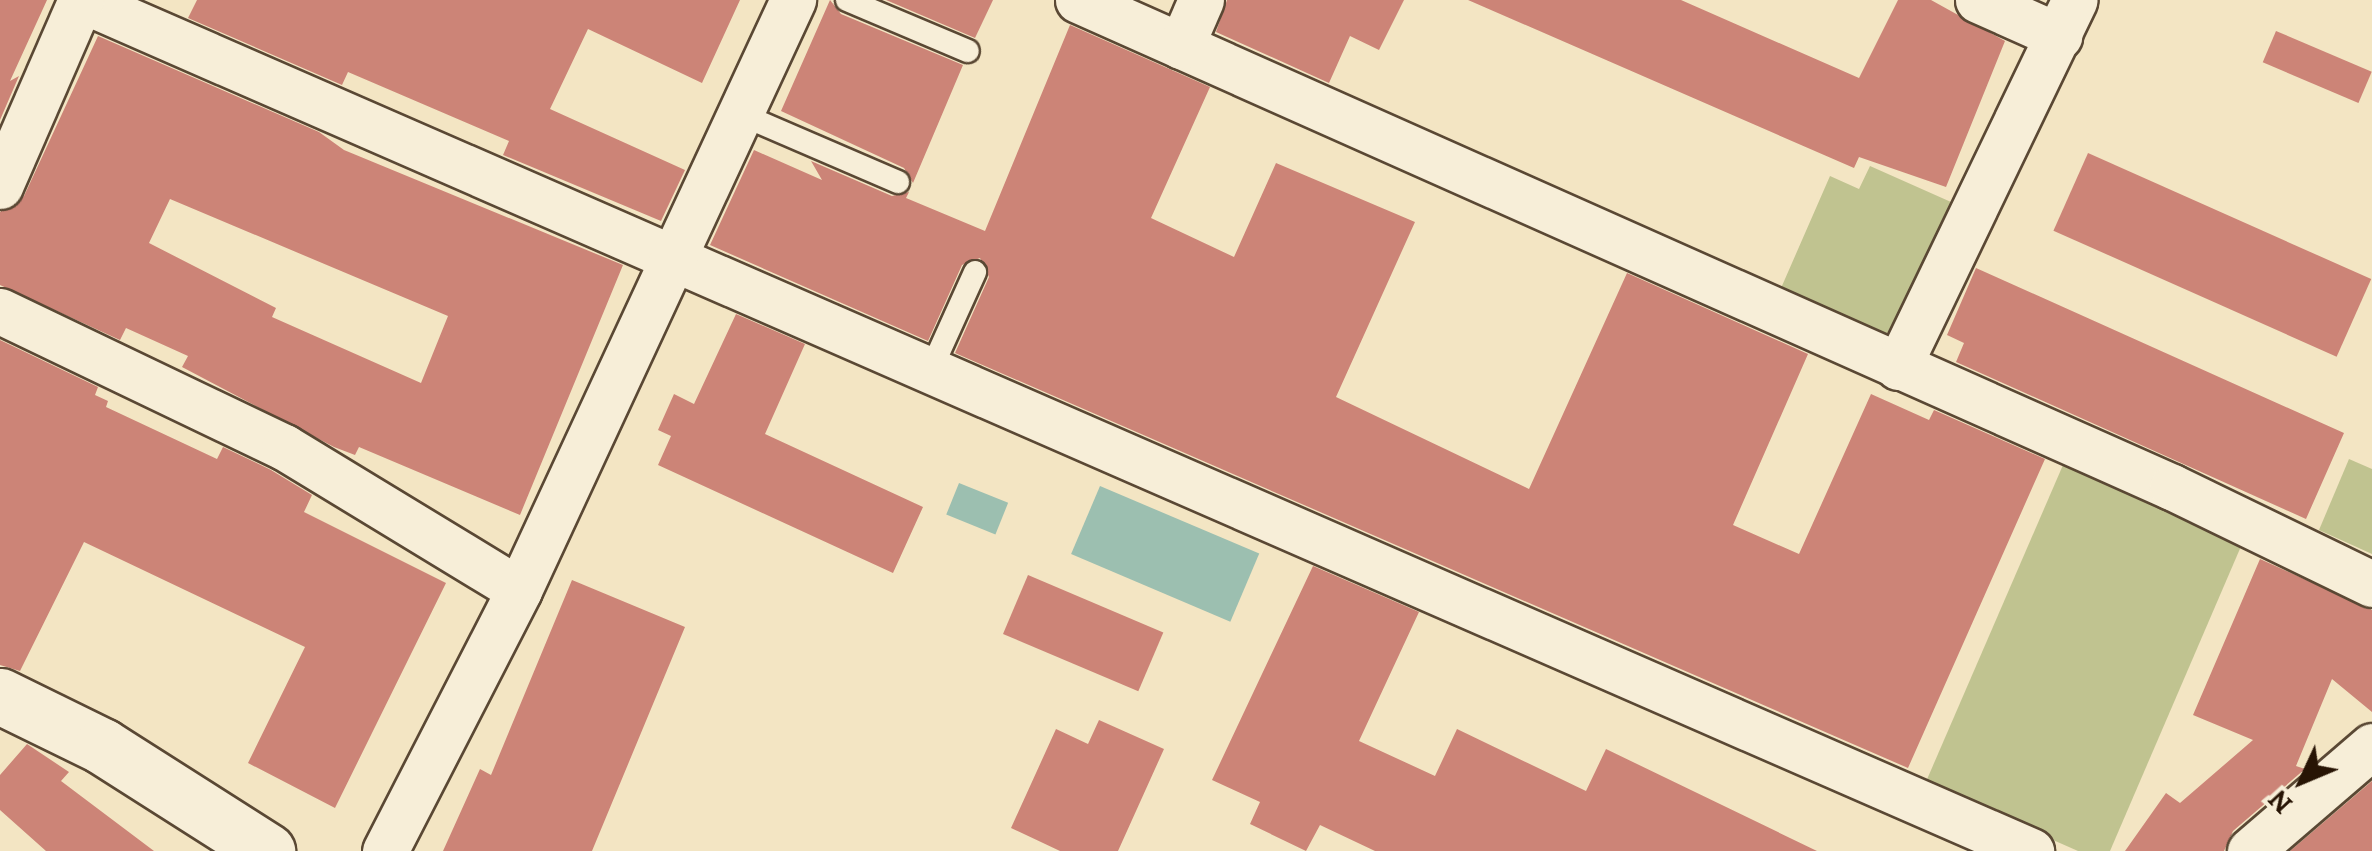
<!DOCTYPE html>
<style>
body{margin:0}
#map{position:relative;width:2372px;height:851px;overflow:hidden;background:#f3e5c3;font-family:Alegreya,serif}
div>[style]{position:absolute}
.green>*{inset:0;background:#c0c390}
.water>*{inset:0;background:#9cbfb0;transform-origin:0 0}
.building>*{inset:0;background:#cc8477;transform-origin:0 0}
.roads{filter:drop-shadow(2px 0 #5a4834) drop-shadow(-2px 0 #5a4834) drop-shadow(0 2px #5a4834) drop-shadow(0 -2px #5a4834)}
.lane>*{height:22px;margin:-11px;padding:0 11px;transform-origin:11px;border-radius:11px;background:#f7eed8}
.street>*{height:45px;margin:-22.5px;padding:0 22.5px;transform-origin:22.5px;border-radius:22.5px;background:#f7eed8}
.secondary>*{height:55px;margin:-27.5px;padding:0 27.5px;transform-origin:27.5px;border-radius:27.5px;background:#f7eed8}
span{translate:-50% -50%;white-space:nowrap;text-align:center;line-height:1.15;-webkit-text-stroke:9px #f7eed8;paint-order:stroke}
.north{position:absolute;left:2252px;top:731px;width:100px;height:100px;-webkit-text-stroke:8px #f7eed8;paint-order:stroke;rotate:226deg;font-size:28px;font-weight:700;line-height:40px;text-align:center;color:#271404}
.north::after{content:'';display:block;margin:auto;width:35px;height:45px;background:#271404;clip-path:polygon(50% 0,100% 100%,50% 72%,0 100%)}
</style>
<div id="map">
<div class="green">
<i style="clip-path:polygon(1870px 166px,1951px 202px,1896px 328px,1877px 338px,1778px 295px,1830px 176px,1859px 189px)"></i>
<i style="clip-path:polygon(2349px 459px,2372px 469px,2372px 554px,2319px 530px)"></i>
<i style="clip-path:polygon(2063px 465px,2242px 544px,2110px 851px,2078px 851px,1925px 784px)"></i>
</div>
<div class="water">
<i style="left:959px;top:483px;width:53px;height:34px;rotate:22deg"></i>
<i style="left:1100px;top:486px;width:173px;height:74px;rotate:23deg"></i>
</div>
<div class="building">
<i style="clip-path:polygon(0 0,47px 0,10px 81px,19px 76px,0 120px)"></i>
<i style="clip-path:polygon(197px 0,740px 0,702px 83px,588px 29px,550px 109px,685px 170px,661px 221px,503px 155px,509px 141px,348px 72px,342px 85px,188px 18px)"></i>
<i style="clip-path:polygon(830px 0,841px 14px,963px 65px,913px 183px,904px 168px,781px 111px)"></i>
<i style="clip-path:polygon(886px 0,993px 0,975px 38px)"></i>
<i style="clip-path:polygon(1227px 0,1404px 0,1379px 50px,1350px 36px,1329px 83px,1216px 32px)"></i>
<i style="clip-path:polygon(1468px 0,1681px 0,1859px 78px,1898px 0,1931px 0,2005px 41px,1946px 187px,1859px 157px,1854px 168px)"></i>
<i style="clip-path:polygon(1070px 25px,1210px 87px,1151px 218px,1234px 257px,1276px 163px,1415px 222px,1336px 397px,1529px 489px,1627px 273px,1808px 354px,1733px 525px,1799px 554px,1871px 394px,1929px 420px,1934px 410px,2045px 459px,1908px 768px,955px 353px,989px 277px,980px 258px,962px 265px,928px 341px,710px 245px,754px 150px,822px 180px,811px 161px,892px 196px,909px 192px,906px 198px,985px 231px)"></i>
<i style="left:2276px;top:31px;width:104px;height:34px;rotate:23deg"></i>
<i style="clip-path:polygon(evenodd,98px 36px,319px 132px,344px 150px,623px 265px,520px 515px,359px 447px,355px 455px,334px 447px,182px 367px,188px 356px,126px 328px,120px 340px,0 285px,0 212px,24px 196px,98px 36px,170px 199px,448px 316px,421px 383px,272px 317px,276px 308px,149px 243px,170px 199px)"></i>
<i style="left:2088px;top:153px;width:310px;height:85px;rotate:24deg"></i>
<i style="clip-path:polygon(1976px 268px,2344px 433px,2306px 519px,1956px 362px,1964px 343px,1947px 335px)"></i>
<i style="clip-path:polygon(736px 314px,805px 344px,765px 434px,923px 507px,893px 573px,658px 465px,671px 436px,658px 430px,674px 394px,694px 404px)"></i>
<i style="clip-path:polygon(0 340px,98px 387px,95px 395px,108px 401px,106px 407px,217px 459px,223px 447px,271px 470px,312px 495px,304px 512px,446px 583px,335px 808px,248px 763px,305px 647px,84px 542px,20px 671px,0 665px)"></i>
<i style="clip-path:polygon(2260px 559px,2372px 610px,2372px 712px,2332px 679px,2296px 766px,2305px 769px,2233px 831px,2224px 851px,2125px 851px,2166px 793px,2180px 803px,2253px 740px,2193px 715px)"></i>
<i style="clip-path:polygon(1313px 566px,1419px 612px,1359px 741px,1435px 776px,1457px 729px,1586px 791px,1606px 749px,1817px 851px,1375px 851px,1320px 825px,1306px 851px,1250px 824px,1260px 802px,1212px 780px)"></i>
<i style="left:1028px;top:575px;width:147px;height:64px;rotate:23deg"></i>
<i style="clip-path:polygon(572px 580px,685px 627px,592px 851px,443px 851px,480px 769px,491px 775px)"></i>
<i style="clip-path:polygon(1099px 720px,1164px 749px,1118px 851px,1060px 851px,1011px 828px,1056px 729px,1088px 744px)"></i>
<i style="clip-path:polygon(27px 744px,69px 772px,61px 781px,154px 851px,46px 851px,0 810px,0 775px)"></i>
<i style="clip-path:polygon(2372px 781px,2372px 851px,2290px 851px)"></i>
</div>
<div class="roads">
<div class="lane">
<i style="left:847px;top:0;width:131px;rotate:22.9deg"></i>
<i style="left:740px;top:114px;width:172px;rotate:23.3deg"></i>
<i style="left:929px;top:374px;width:112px;rotate:-65.7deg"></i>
</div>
<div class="street">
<i style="left:82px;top:0;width:2127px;rotate:23.59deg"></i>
<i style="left:1078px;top:0;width:1197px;rotate:24deg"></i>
<i style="left:2172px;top:487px;width:222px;rotate:25.9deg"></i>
<i style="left:1978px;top:0;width:89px;rotate:24deg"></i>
<i style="left:1181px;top:46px;width:50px;rotate:-66.5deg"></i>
<i style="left:0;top:186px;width:203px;rotate:-66.5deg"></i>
<i style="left:0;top:311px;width:315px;rotate:25.6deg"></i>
<i style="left:284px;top:447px;width:275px;rotate:31.3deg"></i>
<i style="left:1898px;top:367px;width:407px;rotate:-64.3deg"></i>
<i style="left:385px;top:851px;width:293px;rotate:-62.8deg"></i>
<i style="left:519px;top:590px;width:651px;rotate:-65.09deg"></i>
<i style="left:2250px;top:851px;width:161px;rotate:-40.7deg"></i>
</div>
<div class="secondary">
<i style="left:0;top:696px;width:114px;rotate:26.1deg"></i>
<i style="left:102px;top:746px;width:196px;rotate:32.5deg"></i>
</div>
</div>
<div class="north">N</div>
</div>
